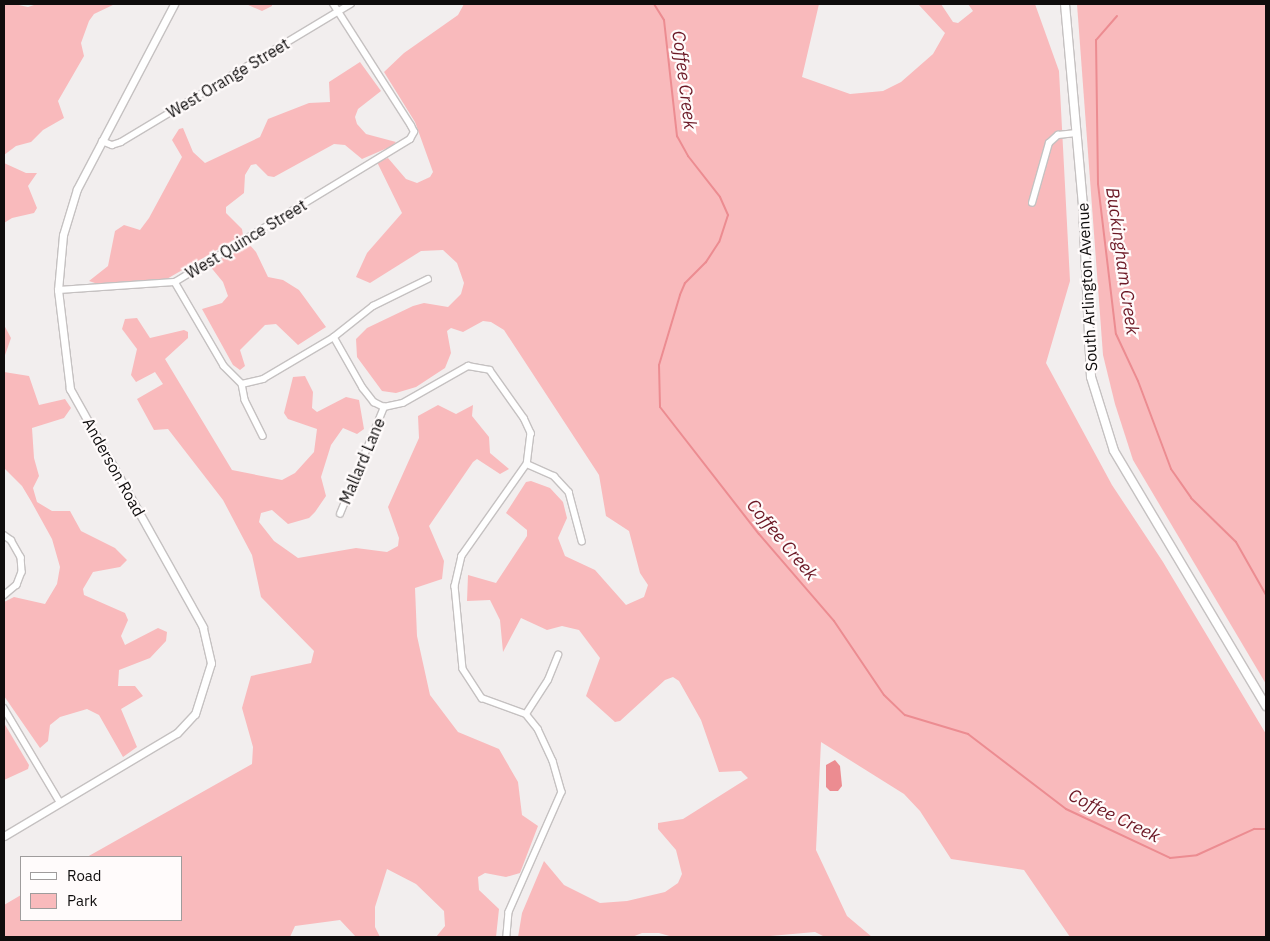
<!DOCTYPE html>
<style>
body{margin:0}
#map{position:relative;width:1270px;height:941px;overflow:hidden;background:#f2eeee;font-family:"IBM Plex Sans",sans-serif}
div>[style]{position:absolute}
.green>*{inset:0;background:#f9babc}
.water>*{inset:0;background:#ec8c91}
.stream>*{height:2px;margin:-1px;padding:0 1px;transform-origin:1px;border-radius:1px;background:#ec8c91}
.roads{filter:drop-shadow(1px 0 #c5c1c1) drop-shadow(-1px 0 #c5c1c1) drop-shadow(0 1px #c5c1c1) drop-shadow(0 -1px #c5c1c1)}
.minor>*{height:5.5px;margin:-2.75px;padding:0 2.75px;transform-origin:2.75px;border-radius:2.75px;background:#fff}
.tertiary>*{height:7px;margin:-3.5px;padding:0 3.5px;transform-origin:3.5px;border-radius:3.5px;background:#fff}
.secondary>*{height:8px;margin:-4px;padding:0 4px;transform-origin:4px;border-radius:4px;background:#fff}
span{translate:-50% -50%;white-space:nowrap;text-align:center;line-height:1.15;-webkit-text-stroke:4.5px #fffbfb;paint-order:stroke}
.street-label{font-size:16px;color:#0f0d0d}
.water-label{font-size:18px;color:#6c1825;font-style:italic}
.frame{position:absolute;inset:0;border:5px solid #0f0d0d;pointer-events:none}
.legend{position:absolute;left:20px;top:856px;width:162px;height:65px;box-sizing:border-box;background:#fffbfb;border:1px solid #9f9c9c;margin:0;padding:6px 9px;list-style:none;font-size:15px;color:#0f0d0d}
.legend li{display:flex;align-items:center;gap:10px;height:25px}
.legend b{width:25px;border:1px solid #9f9c9c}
</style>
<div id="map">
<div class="green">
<i style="clip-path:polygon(14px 4px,28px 7px,37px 4px,115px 4px,94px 14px,89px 21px,81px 43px,84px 56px,58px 101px,64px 118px,43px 130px,31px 142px,16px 146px,4px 155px,4px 5px)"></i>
<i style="clip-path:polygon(246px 4px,272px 4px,272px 6px,262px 11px)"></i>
<i style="clip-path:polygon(464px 4px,819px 4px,802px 77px,850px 94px,883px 91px,901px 82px,933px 54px,945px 33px,918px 4px,941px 4px,953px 22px,958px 23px,973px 11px,968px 4px,1035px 4px,1059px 71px,1070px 281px,1046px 363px,1112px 485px,1163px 562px,1266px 734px,1266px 937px,1070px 937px,1024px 870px,951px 859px,920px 811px,904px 794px,821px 742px,816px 850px,847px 916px,872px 937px,825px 937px,815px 932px,760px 937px,673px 937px,659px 933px,642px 933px,632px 937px,518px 937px,522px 913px,544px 861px,564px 885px,600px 903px,627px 901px,665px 892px,678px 883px,682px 874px,676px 850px,658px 829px,658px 823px,683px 819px,748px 778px,741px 771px,719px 772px,701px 720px,679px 681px,673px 677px,665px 680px,620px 721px,615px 722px,586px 696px,600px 658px,579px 630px,562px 626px,547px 630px,521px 618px,503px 652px,500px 620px,490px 600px,467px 601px,468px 575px,496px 583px,527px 536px,527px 530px,506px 513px,526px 482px,531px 481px,550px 488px,563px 502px,567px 518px,558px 538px,565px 556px,595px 570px,626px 605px,644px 597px,648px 585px,640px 573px,629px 531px,606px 516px,599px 475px,504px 330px,491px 322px,483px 321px,463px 332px,451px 328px,447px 331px,451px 353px,445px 368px,416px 387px,396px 393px,382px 391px,357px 357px,356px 339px,367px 328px,413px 306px,424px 303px,448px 307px,461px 294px,464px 283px,457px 263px,443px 250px,421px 251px,370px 283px,356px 277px,367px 253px,402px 213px,377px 162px,388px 158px,406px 179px,417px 183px,430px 177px,433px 172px,415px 122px,384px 72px,404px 53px,458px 15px)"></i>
<i style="clip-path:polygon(1077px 4px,1266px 4px,1266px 684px,1133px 460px,1115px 404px,1103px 355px)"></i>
<i style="clip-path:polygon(360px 62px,381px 91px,358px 109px,355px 117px,357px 124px,366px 134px,396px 142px,392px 146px,362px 159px,345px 145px,334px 144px,274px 177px,268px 176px,256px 164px,251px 165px,245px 175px,244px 193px,226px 207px,226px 213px,242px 229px,243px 235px,165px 280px,98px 284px,89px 281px,108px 266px,115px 231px,124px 225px,140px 230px,149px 218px,182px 157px,172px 140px,179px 129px,183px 128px,193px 152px,205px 163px,260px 137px,268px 119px,309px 103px,330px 102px,329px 82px)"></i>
<i style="clip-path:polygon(4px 163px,26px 173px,37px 173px,28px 186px,37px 208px,34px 213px,12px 218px,4px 223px)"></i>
<i style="clip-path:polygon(248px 243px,256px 252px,268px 277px,283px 280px,299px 290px,326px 327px,298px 345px,276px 324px,265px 325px,240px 350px,245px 366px,240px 370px,233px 365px,202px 309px,222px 303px,228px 296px,223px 282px,209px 265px)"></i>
<i style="clip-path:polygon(137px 318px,150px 338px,184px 330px,188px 332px,188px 338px,165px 359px,232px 470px,282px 480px,295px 473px,314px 452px,317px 429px,288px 419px,284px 413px,293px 377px,305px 376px,313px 392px,312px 408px,317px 412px,346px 397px,359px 400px,364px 429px,357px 434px,343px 428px,331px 445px,321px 477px,326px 496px,315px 512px,309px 518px,288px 524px,272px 510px,261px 513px,259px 522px,274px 541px,298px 558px,356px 548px,387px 552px,398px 546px,399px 538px,388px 507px,419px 438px,418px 416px,438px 405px,456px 414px,473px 405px,472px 416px,489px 437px,490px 453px,509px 469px,500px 474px,477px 459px,473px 462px,429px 526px,444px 561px,442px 579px,415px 588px,417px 636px,430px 695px,458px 732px,499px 749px,518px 782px,522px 815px,538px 826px,520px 873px,506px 877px,485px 873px,478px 877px,479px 890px,499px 909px,496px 937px,436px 937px,445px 926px,444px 911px,416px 884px,387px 869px,375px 907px,375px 927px,380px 937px,356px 937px,340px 920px,295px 926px,290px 937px,4px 937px,4px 905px,21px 895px,21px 920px,181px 920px,181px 857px,87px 857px,252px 764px,253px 747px,242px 708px,251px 676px,311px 663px,314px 651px,261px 597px,252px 555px,223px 500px,168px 429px,154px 430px,137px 399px,163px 384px,155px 372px,136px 382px,131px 375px,137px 349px,122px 329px,125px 319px)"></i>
<i style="clip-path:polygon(4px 325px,11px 338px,4px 358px)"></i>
<i style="clip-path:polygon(4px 372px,29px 376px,39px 405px,65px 399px,71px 408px,64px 418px,32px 428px,34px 458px,39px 476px,33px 488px,37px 502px,52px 511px,70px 511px,81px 531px,115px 548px,127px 560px,120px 567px,93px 572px,83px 589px,84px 595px,125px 613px,128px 620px,121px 636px,125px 645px,158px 628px,167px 632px,166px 641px,150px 658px,119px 670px,118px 686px,135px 686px,143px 696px,121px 709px,137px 747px,123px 757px,99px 715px,87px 709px,60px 717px,50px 725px,48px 741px,40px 748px,4px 696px,4px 602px,14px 597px,45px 604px,57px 584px,60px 567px,52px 539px,31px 501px,22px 486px,4px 468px)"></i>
<i style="clip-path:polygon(4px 723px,29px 765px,28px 769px,4px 780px)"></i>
</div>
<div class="water">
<i style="clip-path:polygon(835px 760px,840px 766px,842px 786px,838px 791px,830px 791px,826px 787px,826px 765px)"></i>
</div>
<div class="stream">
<i style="left:654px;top:4px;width:19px;rotate:58deg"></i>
<i style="left:664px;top:20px;width:117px;rotate:83.6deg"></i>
<i style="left:677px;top:136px;width:23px;rotate:61deg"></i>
<i style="left:688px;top:156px;width:52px;rotate:52deg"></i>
<i style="left:720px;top:197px;width:20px;rotate:66deg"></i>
<i style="left:728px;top:215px;width:28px;rotate:108deg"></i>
<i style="left:719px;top:242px;width:24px;rotate:123deg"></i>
<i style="left:706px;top:262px;width:30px;rotate:135deg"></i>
<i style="left:685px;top:283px;width:13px;rotate:113deg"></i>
<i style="left:680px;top:295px;width:73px;rotate:106.7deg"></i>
<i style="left:659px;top:365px;width:42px;rotate:88.6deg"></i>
<i style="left:660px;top:407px;width:161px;rotate:52.1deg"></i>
<i style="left:759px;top:534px;width:115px;rotate:49.2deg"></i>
<i style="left:834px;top:621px;width:89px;rotate:56deg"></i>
<i style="left:884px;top:695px;width:29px;rotate:44deg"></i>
<i style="left:905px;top:715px;width:66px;rotate:16.8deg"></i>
<i style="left:968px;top:734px;width:123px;rotate:37.4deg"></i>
<i style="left:1066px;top:809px;width:115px;rotate:25.2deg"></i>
<i style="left:1170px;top:858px;width:27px;rotate:-6deg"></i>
<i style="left:1197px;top:855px;width:63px;rotate:-24.5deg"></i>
<i style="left:1254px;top:829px;width:12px"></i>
<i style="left:1117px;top:16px;width:32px;rotate:131deg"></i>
<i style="left:1096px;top:40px;width:144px;rotate:89.2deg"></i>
<i style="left:1098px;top:184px;width:151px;rotate:83.2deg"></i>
<i style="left:1116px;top:334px;width:52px;rotate:64.9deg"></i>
<i style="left:1138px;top:381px;width:94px;rotate:69.4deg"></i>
<i style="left:1171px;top:469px;width:35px;rotate:55deg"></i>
<i style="left:1191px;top:498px;width:63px;rotate:44.4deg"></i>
<i style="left:1236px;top:542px;width:61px;rotate:60.5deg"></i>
</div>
<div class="roads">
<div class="minor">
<i style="left:102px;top:141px;width:11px;rotate:22deg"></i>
<i style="left:112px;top:145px;width:9px;rotate:-18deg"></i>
<i style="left:121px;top:142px;width:268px;rotate:-31deg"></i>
<i style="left:1032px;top:203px;width:62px;rotate:-74.2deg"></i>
<i style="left:1049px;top:143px;width:12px;rotate:-42deg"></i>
<i style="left:1058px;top:135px;width:18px;rotate:-6deg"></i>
<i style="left:175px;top:282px;width:97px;rotate:59.7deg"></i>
<i style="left:224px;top:366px;width:25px;rotate:45deg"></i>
<i style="left:242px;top:384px;width:22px;rotate:-13deg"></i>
<i style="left:263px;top:379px;width:82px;rotate:-30.6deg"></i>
<i style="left:334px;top:337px;width:59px;rotate:60.4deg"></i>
<i style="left:363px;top:388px;width:18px;rotate:52deg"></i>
<i style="left:374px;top:402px;width:11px;rotate:27deg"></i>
<i style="left:384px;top:407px;width:19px;rotate:-12deg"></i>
<i style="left:403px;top:403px;width:75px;rotate:-29.6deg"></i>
<i style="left:468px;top:366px;width:22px;rotate:10deg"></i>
<i style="left:490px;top:370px;width:59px;rotate:54.7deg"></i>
<i style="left:524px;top:418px;width:17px;rotate:65deg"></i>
<i style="left:531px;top:433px;width:31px;rotate:97deg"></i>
<i style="left:527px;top:464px;width:113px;rotate:125.2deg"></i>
<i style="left:462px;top:556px;width:31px;rotate:103deg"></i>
<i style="left:455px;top:586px;width:83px;rotate:84.5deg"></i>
<i style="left:463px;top:669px;width:35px;rotate:57deg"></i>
<i style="left:482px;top:698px;width:47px;rotate:20deg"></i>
<i style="left:526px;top:714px;width:19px;rotate:51deg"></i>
<i style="left:538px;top:729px;width:35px;rotate:65deg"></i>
<i style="left:553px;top:761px;width:32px;rotate:74deg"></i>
<i style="left:562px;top:792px;width:131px;rotate:113.8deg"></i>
<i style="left:509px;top:912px;width:25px;rotate:95deg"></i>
<i style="left:58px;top:290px;width:117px;rotate:-3.9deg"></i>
<i style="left:175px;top:282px;width:275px;rotate:-31.3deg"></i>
<i style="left:410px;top:139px;width:8px;rotate:-60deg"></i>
<i style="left:414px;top:132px;width:7px;rotate:-117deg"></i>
<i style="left:411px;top:126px;width:145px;rotate:-122.6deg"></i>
<i style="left:334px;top:337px;width:50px;rotate:-38.5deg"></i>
<i style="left:373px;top:306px;width:61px;rotate:-26.1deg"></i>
<i style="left:242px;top:384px;width:16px;rotate:79deg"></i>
<i style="left:245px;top:400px;width:40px;rotate:63.4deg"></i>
<i style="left:527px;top:464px;width:30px;rotate:24deg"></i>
<i style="left:554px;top:476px;width:22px;rotate:47deg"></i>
<i style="left:569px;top:492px;width:51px;rotate:75.1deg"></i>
<i style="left:340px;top:514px;width:116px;rotate:-67.6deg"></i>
<i style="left:4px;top:535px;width:9px;rotate:36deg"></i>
<i style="left:11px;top:540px;width:20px;rotate:60deg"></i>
<i style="left:21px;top:557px;width:15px;rotate:86deg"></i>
<i style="left:22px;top:572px;width:14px;rotate:111deg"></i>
<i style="left:17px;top:585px;width:17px;rotate:140deg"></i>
<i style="left:4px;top:708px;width:109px;rotate:59.2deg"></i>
<i style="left:526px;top:714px;width:40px;rotate:-57.1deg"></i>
<i style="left:548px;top:680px;width:27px;rotate:-68deg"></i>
</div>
<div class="tertiary">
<i style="left:4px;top:836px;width:201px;rotate:-30.8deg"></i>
<i style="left:177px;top:733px;width:26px;rotate:-47deg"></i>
<i style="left:195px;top:714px;width:53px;rotate:-72.6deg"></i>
<i style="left:211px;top:663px;width:37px;rotate:-103deg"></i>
<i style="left:203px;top:627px;width:273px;rotate:-119.2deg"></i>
<i style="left:70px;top:389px;width:100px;rotate:-96.9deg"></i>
<i style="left:58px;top:290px;width:55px;rotate:-84.8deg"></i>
<i style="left:63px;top:235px;width:48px;rotate:-73.1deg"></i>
<i style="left:77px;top:189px;width:209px;rotate:-62.3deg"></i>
</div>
<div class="secondary">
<i style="left:1065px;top:4px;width:204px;rotate:84.9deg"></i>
<i style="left:1083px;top:207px;width:170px;rotate:87.3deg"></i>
<i style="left:1091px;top:377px;width:77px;rotate:72.7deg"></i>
<i style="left:1114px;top:451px;width:297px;rotate:59.2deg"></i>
</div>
</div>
<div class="street-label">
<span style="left:228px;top:78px;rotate:-31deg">West Orange Street</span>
<span style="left:246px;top:239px;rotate:-31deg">West Quince Street</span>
<span style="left:1087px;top:287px;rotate:-93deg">South Arlington Avenue</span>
<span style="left:362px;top:461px;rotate:-67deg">Mallard Lane</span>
<span style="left:114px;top:467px;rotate:61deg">Anderson Road</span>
</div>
<div class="water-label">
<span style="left:684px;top:80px;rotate:83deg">Coffee Creek</span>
<span style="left:1122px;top:261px;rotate:82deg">Buckingham Creek</span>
<span style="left:782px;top:540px;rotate:50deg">Coffee Creek</span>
<span style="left:1114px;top:816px;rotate:26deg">Coffee Creek</span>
</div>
<div class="frame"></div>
<ul class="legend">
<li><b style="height:6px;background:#fff"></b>Road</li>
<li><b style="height:14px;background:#f9babc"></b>Park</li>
</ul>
</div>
